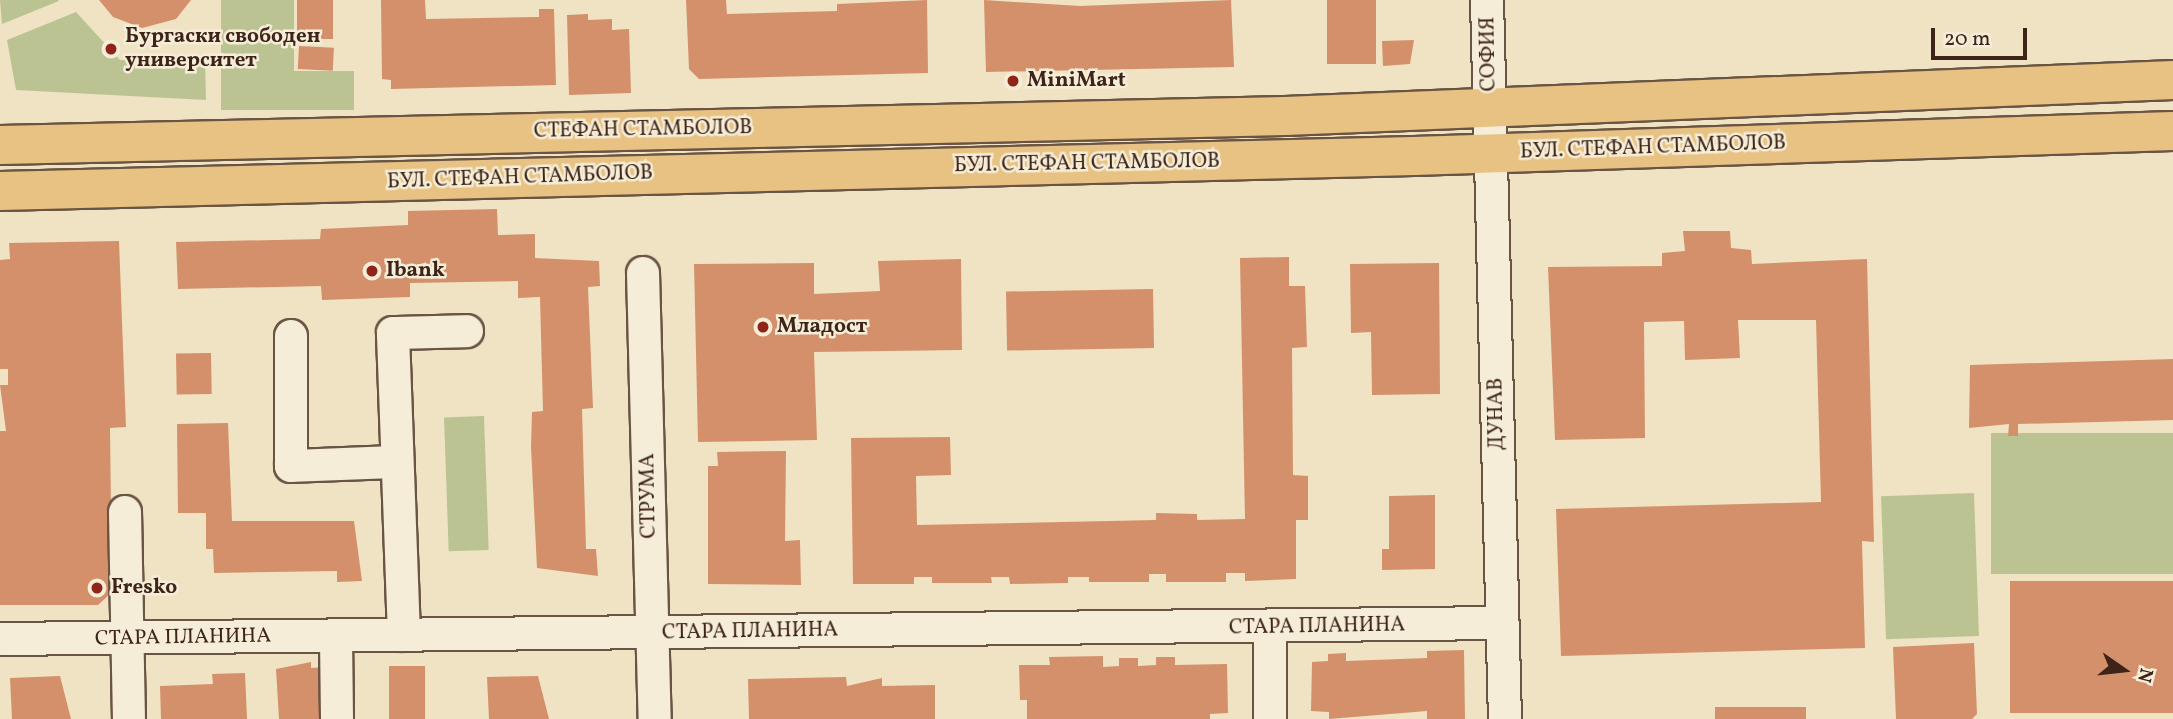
<!DOCTYPE html>
<meta charset="utf-8">
<style>
body{margin:0}
#map{position:relative;width:2173px;height:719px;overflow:hidden;background:#efe3c3;font-family:Vollkorn,serif}
div>[style]{position:absolute}
.green>*{inset:0;background:#bcc392;transform-origin:0 0}
.building>*{inset:0;background:#d4906b;transform-origin:0 0}
.roads{filter:drop-shadow(2px 0 #6a5443) drop-shadow(-2px 0 #6a5443) drop-shadow(0 2px #6a5443) drop-shadow(0 -2px #6a5443)}
.minor>*{height:32px;margin:-16px;padding:0 16px;transform-origin:16px;border-radius:16px;background:#f5edd8}
.major>*{height:38px;margin:-19px;padding:0 19px;transform-origin:19px;border-radius:19px;background:#e8c282}
.dots>*{width:19px;height:19px;translate:-50% -50%;box-sizing:border-box;border:4px solid #f5edd8;border-radius:50%}
span{translate:-50% -50%;white-space:nowrap;text-align:center;line-height:1.15;-webkit-text-stroke:5px #f5edd8;paint-order:stroke}
.poi-label{font-size:21px;color:#3e2418;font-weight:700}
.left{translate:0 -50%;text-align:left}
.street-label{font-size:21px;color:#3e2418}
.north{position:absolute;left:2089px;top:635px;width:70px;height:70px;-webkit-text-stroke:5px #f5edd8;paint-order:stroke;rotate:104deg;font-size:19px;font-weight:700;line-height:28px;text-align:center;color:#3e2418}
.north::after{content:'';display:block;margin:auto;width:24px;height:32px;background:#3e2418;clip-path:polygon(50% 0,100% 100%,50% 72%,0 100%)}
.scale{position:absolute;left:1931px;top:28px;width:96px;height:32px;box-sizing:border-box;border:4px solid #3e2418;border-top:0;padding-left:9px;font-size:21px;line-height:24px;white-space:nowrap;color:#3e2418;-webkit-text-stroke:5px #f5edd8;paint-order:stroke}
</style>
<div id="map">
<div class="green">
<i style="clip-path:polygon(0 0,58px 0,59px 1px,2px 24px)"></i>
<i style="clip-path:polygon(221px 0,294px 0,294px 71px,354px 71px,354px 110px,221px 110px)"></i>
<i style="clip-path:polygon(76px 12px,120px 60px,205px 62px,206px 100px,16px 90px,7px 40px)"></i>
<i style="left:484px;top:416px;width:134px;height:40px;rotate:88deg"></i>
<i style="left:2173px;top:433px;width:141px;height:182px;rotate:90deg"></i>
<i style="left:1974px;top:493px;width:143px;height:93px;rotate:88deg"></i>
</div>
<div class="building">
<i style="clip-path:polygon(99px 0,191px 0,176px 19px,142px 28px,113px 17px)"></i>
<i style="left:297px;top:0;width:36px;height:39px"></i>
<i style="clip-path:polygon(381px 0,425px 0,426px 19px,539px 17px,539px 9px,554px 9px,556px 85px,391px 89px,391px 80px,382px 79px)"></i>
<i style="clip-path:polygon(686px 0,726px 0,727px 14px,837px 11px,837px 4px,927px 0,928px 73px,699px 79px,689px 69px)"></i>
<i style="clip-path:polygon(984px 0,1080px 6px,1231px 0,1234px 67px,986px 72px)"></i>
<i style="left:1327px;top:0;width:49px;height:64px"></i>
<i style="clip-path:polygon(588px 14px,588px 20px,612px 19px,612px 30px,629px 29px,631px 93px,569px 95px,567px 15px)"></i>
<i style="clip-path:polygon(1414px 40px,1410px 64px,1383px 66px,1382px 41px)"></i>
<i style="left:299px;top:46px;width:35px;height:23px;rotate:3deg"></i>
<i style="clip-path:polygon(497px 209px,498px 235px,535px 234px,535px 258px,599px 261px,600px 286px,588px 287px,593px 408px,582px 409px,586px 549px,596px 549px,598px 576px,537px 568px,531px 447px,532px 412px,543px 411px,540px 297px,518px 298px,518px 281px,410px 283px,410px 297px,322px 300px,321px 286px,178px 289px,176px 242px,320px 239px,321px 229px,408px 225px,408px 211px)"></i>
<i style="clip-path:polygon(1683px 231px,1730px 231px,1731px 248px,1751px 250px,1752px 264px,1867px 259px,1874px 542px,1862px 541px,1865px 648px,1561px 656px,1556px 509px,1821px 502px,1816px 320px,1738px 320px,1740px 358px,1685px 360px,1684px 321px,1644px 322px,1645px 438px,1555px 440px,1548px 267px,1662px 266px,1662px 253px,1685px 251px)"></i>
<i style="clip-path:polygon(119px 241px,126px 427px,110px 428px,112px 592px,98px 605px,0 605px,0 431px,6px 431px,0 385px,8px 385px,8px 369px,0 369px,0 260px,10px 259px,9px 243px)"></i>
<i style="clip-path:polygon(1289px 257px,1289px 286px,1305px 286px,1307px 347px,1292px 348px,1293px 475px,1308px 476px,1308px 520px,1296px 520px,1296px 579px,1245px 581px,1245px 573px,1226px 573px,1226px 582px,1166px 582px,1166px 574px,1149px 574px,1149px 582px,1089px 582px,1089px 577px,1068px 577px,1068px 583px,1010px 584px,1009px 577px,991px 577px,992px 583px,932px 583px,932px 577px,914px 577px,914px 584px,853px 584px,851px 438px,950px 437px,951px 475px,916px 476px,917px 525px,1156px 520px,1156px 513px,1197px 514px,1197px 520px,1245px 519px,1240px 258px)"></i>
<i style="clip-path:polygon(961px 259px,962px 350px,814px 352px,817px 440px,698px 442px,694px 264px,814px 263px,814px 294px,880px 291px,878px 261px)"></i>
<i style="clip-path:polygon(1439px 263px,1440px 394px,1372px 395px,1371px 332px,1351px 333px,1350px 264px)"></i>
<i style="left:1153px;top:289px;width:59px;height:147px;rotate:89deg"></i>
<i style="left:211px;top:353px;width:41px;height:35px;rotate:89deg"></i>
<i style="clip-path:polygon(2173px 359px,2173px 420px,2018px 424px,2018px 436px,2008px 436px,2009px 424px,1969px 428px,1970px 365px)"></i>
<i style="clip-path:polygon(228px 423px,232px 521px,354px 521px,362px 581px,337px 582px,337px 571px,214px 573px,213px 549px,206px 549px,206px 513px,178px 513px,177px 424px)"></i>
<i style="clip-path:polygon(786px 451px,785px 541px,800px 540px,801px 585px,708px 584px,708px 466px,718px 466px,717px 452px)"></i>
<i style="clip-path:polygon(1435px 495px,1435px 569px,1382px 570px,1382px 549px,1389px 549px,1389px 496px)"></i>
<i style="left:2173px;top:581px;width:132px;height:163px;rotate:90deg"></i>
<i style="clip-path:polygon(1974px 643px,1977px 714px,1972px 719px,1896px 719px,1893px 647px)"></i>
<i style="clip-path:polygon(1464px 650px,1465px 719px,1427px 719px,1427px 711px,1329px 719px,1329px 712px,1311px 711px,1312px 662px,1328px 661px,1328px 654px,1346px 653px,1346px 661px,1427px 658px,1427px 651px)"></i>
<i style="clip-path:polygon(1103px 656px,1103px 667px,1119px 666px,1119px 658px,1138px 658px,1138px 666px,1156px 665px,1156px 657px,1175px 657px,1175px 665px,1227px 664px,1228px 713px,1210px 714px,1210px 719px,1027px 719px,1027px 700px,1020px 700px,1019px 665px,1050px 665px,1049px 657px)"></i>
<i style="clip-path:polygon(311px 662px,311px 668px,326px 667px,329px 719px,279px 719px,276px 669px)"></i>
<i style="left:389px;top:666px;width:36px;height:53px"></i>
<i style="clip-path:polygon(245px 673px,247px 719px,161px 719px,160px 686px,213px 684px,212px 674px)"></i>
<i style="clip-path:polygon(60px 676px,71px 719px,12px 719px,10px 678px)"></i>
<i style="clip-path:polygon(538px 676px,549px 719px,489px 719px,487px 677px)"></i>
<i style="clip-path:polygon(846px 677px,847px 686px,882px 678px,882px 686px,935px 685px,935px 719px,749px 719px,748px 679px)"></i>
<i style="left:1806px;top:707px;width:12px;height:91px;rotate:90deg"></i>
</div>
<div class="roads">
<div class="minor">
<i style="left:1487px;top:0;width:719px;rotate:88.57deg"></i>
<i style="left:643px;top:273px;width:446px;rotate:88.5deg"></i>
<i style="left:291px;top:336px;width:130px;rotate:90deg"></i>
<i style="left:291px;top:466px;width:106px;rotate:-2.2deg"></i>
<i style="left:125px;top:512px;width:207px;rotate:88.9deg"></i>
<i style="left:404px;top:635px;width:302px;rotate:-92.1deg"></i>
<i style="left:393px;top:333px;width:74px;rotate:-1.5deg"></i>
<i style="left:336px;top:637px;width:82px;rotate:89.3deg"></i>
<i style="left:0;top:639px;width:1501px;rotate:-0.61deg"></i>
<i style="left:1270px;top:719px;width:91px;rotate:-90deg"></i>
</div>
<div class="major">
<i style="left:0;top:145px;width:1285px;rotate:-1.29deg"></i>
<i style="left:1285px;top:116px;width:889px;rotate:-2.32deg"></i>
<i style="left:0;top:191px;width:1414px;rotate:-1.42deg"></i>
<i style="left:1414px;top:156px;width:759px;rotate:-1.89deg"></i>
</div>
</div>
<div class="dots">
<i style="left:111px;top:49px;background:#8f2418"></i>
<i style="left:1013px;top:81px;background:#8f2418"></i>
<i style="left:372px;top:271px;background:#8f2418"></i>
<i style="left:763px;top:327px;background:#8f2418"></i>
<i style="left:97px;top:588px;background:#8f2418"></i>
</div>
<div class="poi-label">
<span class="left" style="left:125px;top:49px">Бургаски свободен<br>университет</span>
<span class="left" style="left:1027px;top:81px">MiniMart</span>
<span class="left" style="left:386px;top:271px">Ibank</span>
<span class="left" style="left:777px;top:327px">Младост</span>
<span class="left" style="left:111px;top:588px">Fresko</span>
</div>
<div class="street-label">
<span style="left:1489px;top:54px;rotate:-91deg">СОФИЯ</span>
<span style="left:643px;top:130px;rotate:-1deg">СТЕФАН СТАМБОЛОВ</span>
<span style="left:1653px;top:148px;rotate:-2deg">БУЛ. СТЕФАН СТАМБОЛОВ</span>
<span style="left:1087px;top:164px;rotate:-1deg">БУЛ. СТЕФАН СТАМБОЛОВ</span>
<span style="left:520px;top:178px;rotate:-2deg">БУЛ. СТЕФАН СТАМБОЛОВ</span>
<span style="left:1497px;top:414px;rotate:-91deg">ДУНАВ</span>
<span style="left:649px;top:496px;rotate:-91deg">СТРУМА</span>
<span style="left:1317px;top:627px;rotate:-1deg">СТАРА ПЛАНИНА</span>
<span style="left:750px;top:632px;rotate:-1deg">СТАРА ПЛАНИНА</span>
<span style="left:183px;top:638px;rotate:-1deg">СТАРА ПЛАНИНА</span>
</div>
<div class="north">N</div>
<div class="scale">20 m</div>
</div>
